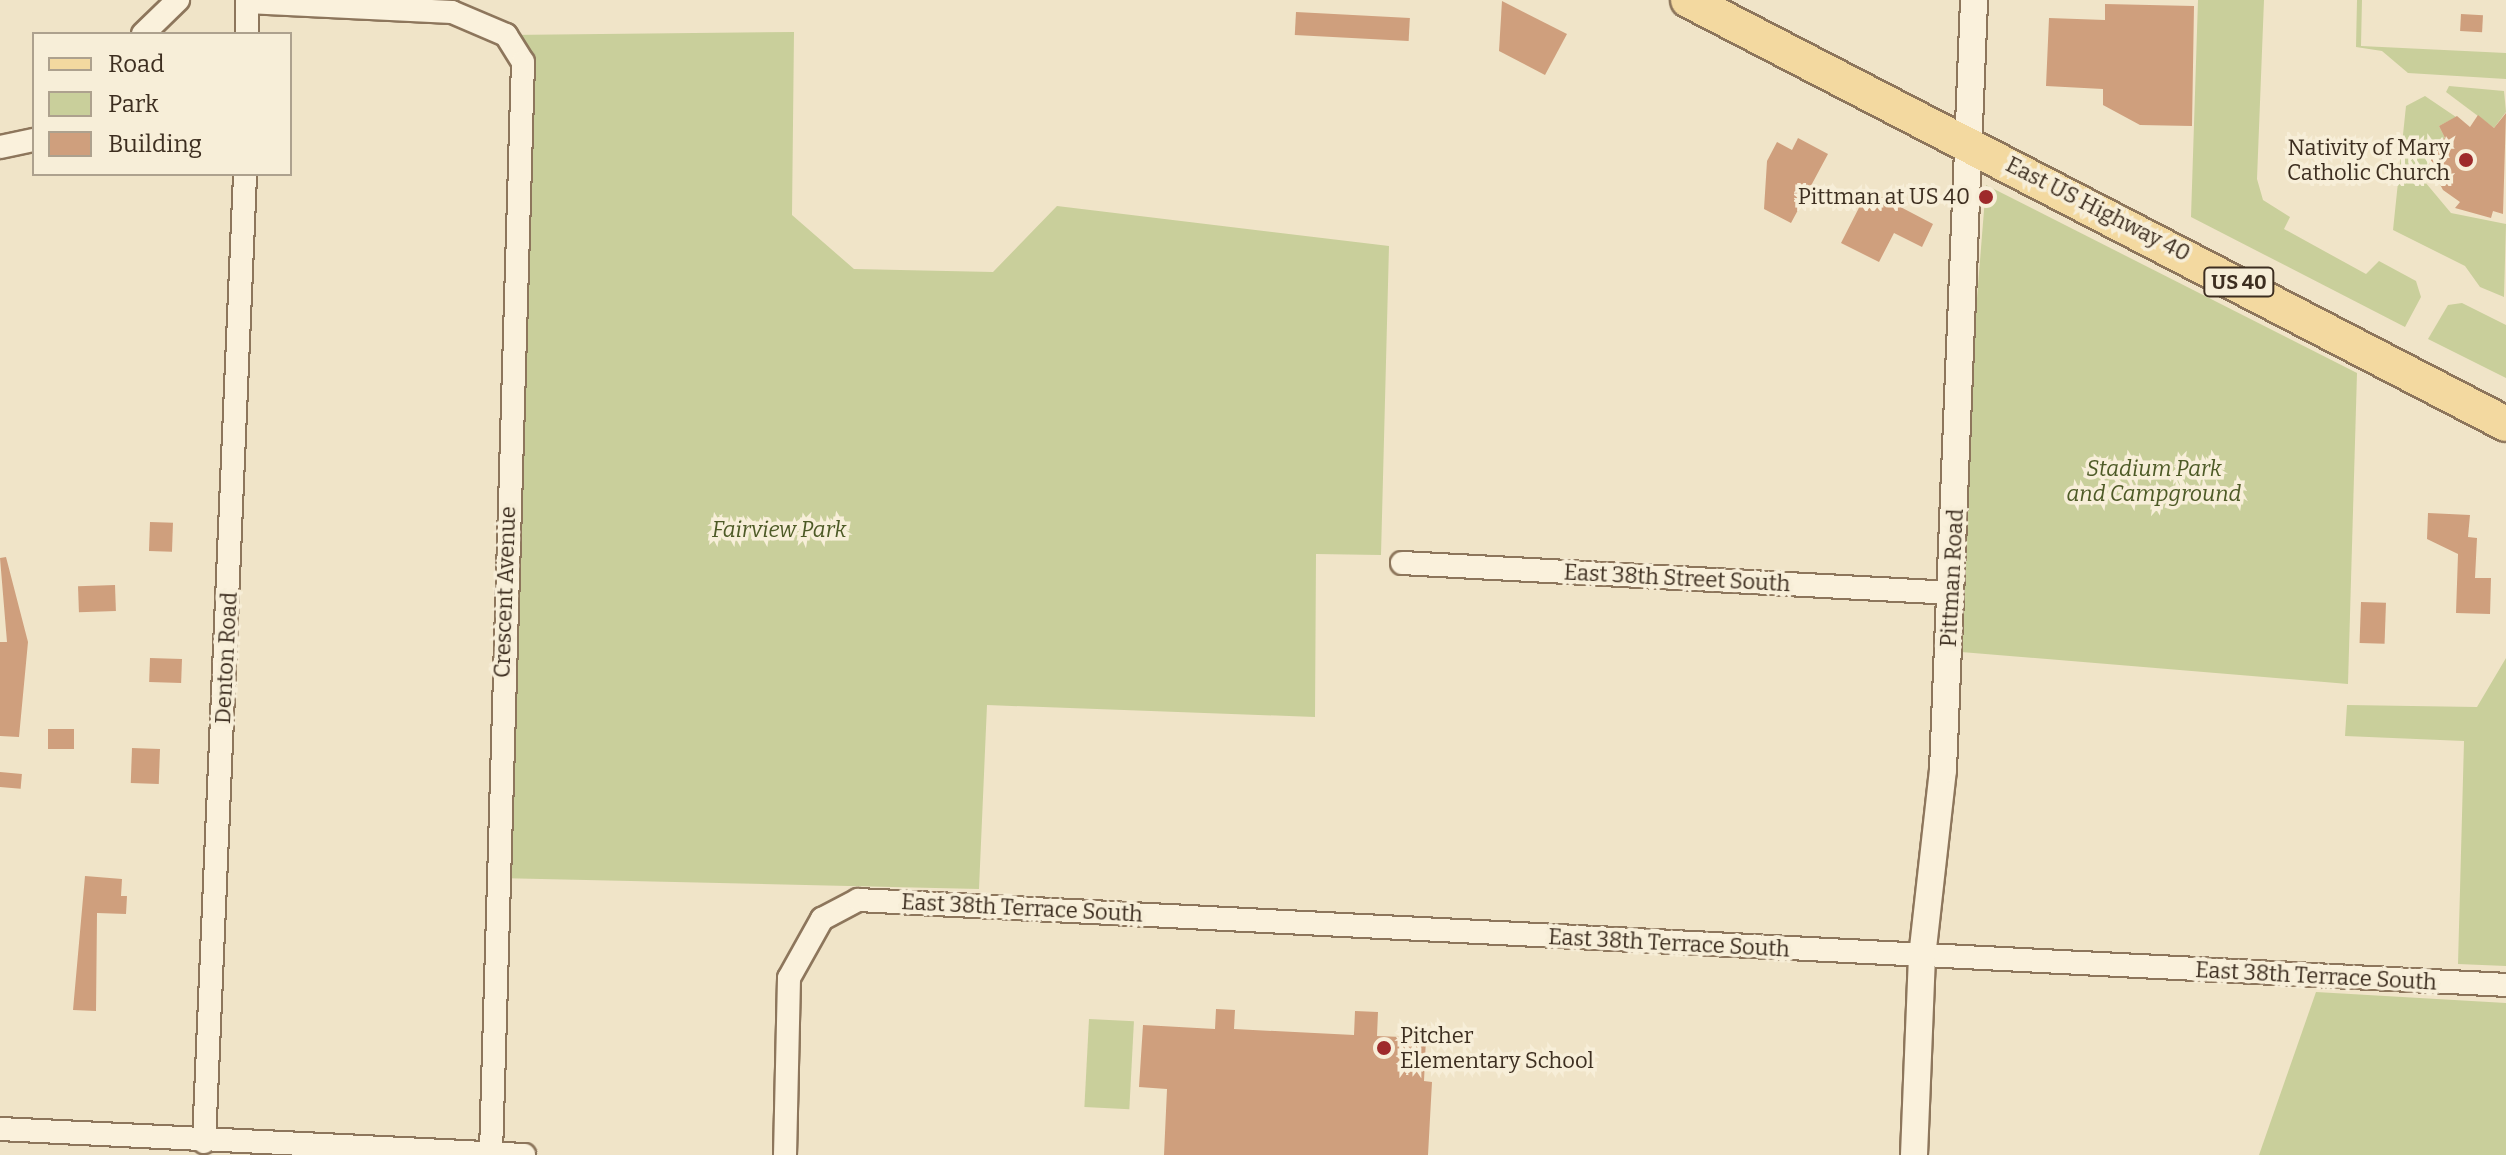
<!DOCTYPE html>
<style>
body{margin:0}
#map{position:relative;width:2506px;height:1155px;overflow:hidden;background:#f0e4c8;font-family:Bitter,serif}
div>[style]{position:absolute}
.green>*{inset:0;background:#c9cf9b;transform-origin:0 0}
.building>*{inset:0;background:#cf9f7d;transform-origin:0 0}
.roads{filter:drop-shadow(2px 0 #8d765c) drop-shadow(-2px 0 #8d765c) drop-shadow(0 2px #8d765c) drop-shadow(0 -2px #8d765c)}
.minor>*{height:22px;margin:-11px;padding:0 11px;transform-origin:11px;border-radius:11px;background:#faf1dc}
.tertiary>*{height:26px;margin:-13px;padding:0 13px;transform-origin:13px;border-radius:13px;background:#faf1dc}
.primary>*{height:34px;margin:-17px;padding:0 17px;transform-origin:17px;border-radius:17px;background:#f3d9a0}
.dots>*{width:22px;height:22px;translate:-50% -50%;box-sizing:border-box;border:4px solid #f7eed8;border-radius:50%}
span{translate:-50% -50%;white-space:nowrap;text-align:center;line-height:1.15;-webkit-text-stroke:7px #f7eed8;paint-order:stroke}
.shield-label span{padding:2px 6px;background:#f7eed8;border:2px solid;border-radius:6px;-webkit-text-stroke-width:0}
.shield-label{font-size:20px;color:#3d2e20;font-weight:700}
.poi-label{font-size:22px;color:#3d2e20}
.right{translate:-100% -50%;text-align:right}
.left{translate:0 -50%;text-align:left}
.street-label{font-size:22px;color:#3d2e20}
.park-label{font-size:22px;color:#4d5a26;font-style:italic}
.legend{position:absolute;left:32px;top:32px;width:260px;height:144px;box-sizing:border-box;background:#f7eed8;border:2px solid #ada18e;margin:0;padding:10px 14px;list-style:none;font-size:24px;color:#3d2e20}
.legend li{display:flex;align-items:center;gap:16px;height:40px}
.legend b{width:40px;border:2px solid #ada18e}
</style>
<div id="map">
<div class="green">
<i style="clip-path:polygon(2198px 0,2264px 0,2257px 179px,2263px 200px,2290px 217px,2284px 229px,2366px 274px,2379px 261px,2416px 281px,2421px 297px,2405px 327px,2191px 217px)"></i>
<i style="clip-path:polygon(2357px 0,2362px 0,2361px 46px,2506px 53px,2506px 79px,2408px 73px,2382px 51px,2356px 47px)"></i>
<i style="clip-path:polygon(794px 32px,792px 215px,854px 269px,993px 272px,1057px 206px,1389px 246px,1381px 555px,1316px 554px,1315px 717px,987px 705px,979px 889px,496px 878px,523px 62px,506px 35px)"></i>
<i style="clip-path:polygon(2449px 86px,2504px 91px,2506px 112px,2494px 128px,2446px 92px)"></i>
<i style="clip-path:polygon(2425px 96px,2456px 117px,2439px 126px,2445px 138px,2422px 150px,2432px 169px,2420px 176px,2451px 213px,2506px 224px,2504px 297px,2480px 287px,2465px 266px,2393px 230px,2406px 106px)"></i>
<i style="clip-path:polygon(1986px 185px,2357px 373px,2348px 684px,1949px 651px)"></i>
<i style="clip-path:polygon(2462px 303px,2506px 325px,2506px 378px,2428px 339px,2448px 305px)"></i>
<i style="clip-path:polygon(2506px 658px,2506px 966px,2458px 964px,2464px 741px,2345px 736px,2347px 705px,2477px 707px)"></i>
<i style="clip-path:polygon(2316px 992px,2506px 1003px,2506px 1155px,2259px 1155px)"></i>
<i style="left:1089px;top:1019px;width:45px;height:88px;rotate:3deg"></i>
</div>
<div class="building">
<i style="clip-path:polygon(1502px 1px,1567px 34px,1545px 75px,1499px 51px)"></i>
<i style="clip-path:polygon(2105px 4px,2194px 6px,2192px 126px,2140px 125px,2103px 105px,2103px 89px,2046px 86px,2049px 18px,2105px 20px)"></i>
<i style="left:1296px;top:12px;width:114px;height:23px;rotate:3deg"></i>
<i style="left:2461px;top:14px;width:22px;height:17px;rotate:3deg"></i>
<i style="clip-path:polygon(2506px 113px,2503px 214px,2493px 211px,2491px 218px,2455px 208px,2460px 202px,2443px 190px,2422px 151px,2445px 138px,2439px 126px,2457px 116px,2470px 127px,2478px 115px,2494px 128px)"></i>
<i style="clip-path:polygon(1798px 138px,1828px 154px,1791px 223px,1764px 209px,1767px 161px,1777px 142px,1792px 150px)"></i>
<i style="clip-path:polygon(1868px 190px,1933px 224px,1922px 247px,1894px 233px,1879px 262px,1841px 243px)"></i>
<i style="clip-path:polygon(2428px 513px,2470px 515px,2468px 537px,2477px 538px,2475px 578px,2491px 578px,2490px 614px,2456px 613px,2458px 554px,2427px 539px)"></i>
<i style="left:150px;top:522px;width:23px;height:29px;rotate:2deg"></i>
<i style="clip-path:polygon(6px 557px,28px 642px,19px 737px,0 736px,0 642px,7px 642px,0 558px)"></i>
<i style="left:115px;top:585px;width:26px;height:37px;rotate:88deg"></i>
<i style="left:2361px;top:602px;width:25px;height:41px;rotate:2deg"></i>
<i style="left:150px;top:658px;width:32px;height:24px;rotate:2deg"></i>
<i style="left:48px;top:729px;width:26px;height:20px"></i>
<i style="left:132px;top:748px;width:28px;height:35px;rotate:2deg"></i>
<i style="left:0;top:772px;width:22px;height:15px;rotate:5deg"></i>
<i style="clip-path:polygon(85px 876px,122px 879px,121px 896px,127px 896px,126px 914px,97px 913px,96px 1011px,73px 1010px)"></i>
<i style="clip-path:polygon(1216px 1009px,1235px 1010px,1234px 1029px,1354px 1035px,1355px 1011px,1378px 1012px,1377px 1036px,1426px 1038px,1424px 1081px,1432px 1082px,1428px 1155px,1164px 1155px,1167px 1089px,1139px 1087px,1143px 1025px,1215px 1029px)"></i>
</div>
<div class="roads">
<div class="minor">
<i style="left:247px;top:2px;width:205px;rotate:2.8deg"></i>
<i style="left:452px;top:12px;width:59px;rotate:23.1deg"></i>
<i style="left:506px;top:35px;width:32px;rotate:58deg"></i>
<i style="left:523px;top:62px;width:1091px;rotate:91.68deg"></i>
<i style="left:143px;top:34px;width:49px;rotate:-44.2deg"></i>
<i style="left:247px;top:34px;width:34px;rotate:-90deg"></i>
<i style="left:0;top:147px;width:35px;rotate:-12deg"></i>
<i style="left:1402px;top:563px;width:551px;rotate:3.12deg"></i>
<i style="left:0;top:1129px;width:525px;rotate:2.84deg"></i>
<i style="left:204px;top:1142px;width:969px;rotate:-87.57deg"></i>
<i style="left:785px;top:1155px;width:177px;rotate:-88.7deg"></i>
<i style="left:789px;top:978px;width:68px;rotate:-60.8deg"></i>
<i style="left:822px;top:919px;width:41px;rotate:-27.8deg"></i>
<i style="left:858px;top:900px;width:1650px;rotate:2.95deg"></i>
</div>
<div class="tertiary">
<i style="left:1914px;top:1155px;width:198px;rotate:-87.7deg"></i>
<i style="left:1922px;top:957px;width:188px;rotate:-83.6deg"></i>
<i style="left:1943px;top:770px;width:771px;rotate:-87.69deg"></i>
</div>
<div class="primary">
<i style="left:1688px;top:0;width:921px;rotate:27.4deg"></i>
</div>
</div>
<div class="dots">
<i style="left:2466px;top:160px;background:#9e2a2b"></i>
<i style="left:1986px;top:197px;background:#9e2a2b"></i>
<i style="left:1384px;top:1048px;background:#9e2a2b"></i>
</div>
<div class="shield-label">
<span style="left:2239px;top:282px">US 40</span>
</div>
<div class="poi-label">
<span class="right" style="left:2450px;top:160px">Nativity of Mary<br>Catholic Church</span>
<span class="right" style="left:1970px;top:197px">Pittman at US 40</span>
<span class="left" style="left:1400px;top:1048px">Pitcher<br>Elementary School</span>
</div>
<div class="street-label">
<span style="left:2098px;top:209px;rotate:27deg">East US Highway 40</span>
<span style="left:1677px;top:578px;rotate:3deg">East 38th Street South</span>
<span style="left:1952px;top:578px;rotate:-87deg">Pittman Road</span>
<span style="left:505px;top:592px;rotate:-88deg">Crescent Avenue</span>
<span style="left:226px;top:658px;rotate:-87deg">Denton Road</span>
<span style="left:1022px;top:908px;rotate:3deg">East 38th Terrace South</span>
<span style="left:1669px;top:943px;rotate:3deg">East 38th Terrace South</span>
<span style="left:2316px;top:976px;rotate:3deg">East 38th Terrace South</span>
</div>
<div class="park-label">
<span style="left:2154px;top:481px">Stadium Park<br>and Campground</span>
<span style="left:779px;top:530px">Fairview Park</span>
</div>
<ul class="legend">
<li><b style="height:10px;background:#f3d9a0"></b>Road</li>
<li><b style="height:22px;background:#c9cf9b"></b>Park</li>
<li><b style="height:22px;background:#cf9f7d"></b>Building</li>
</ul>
</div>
